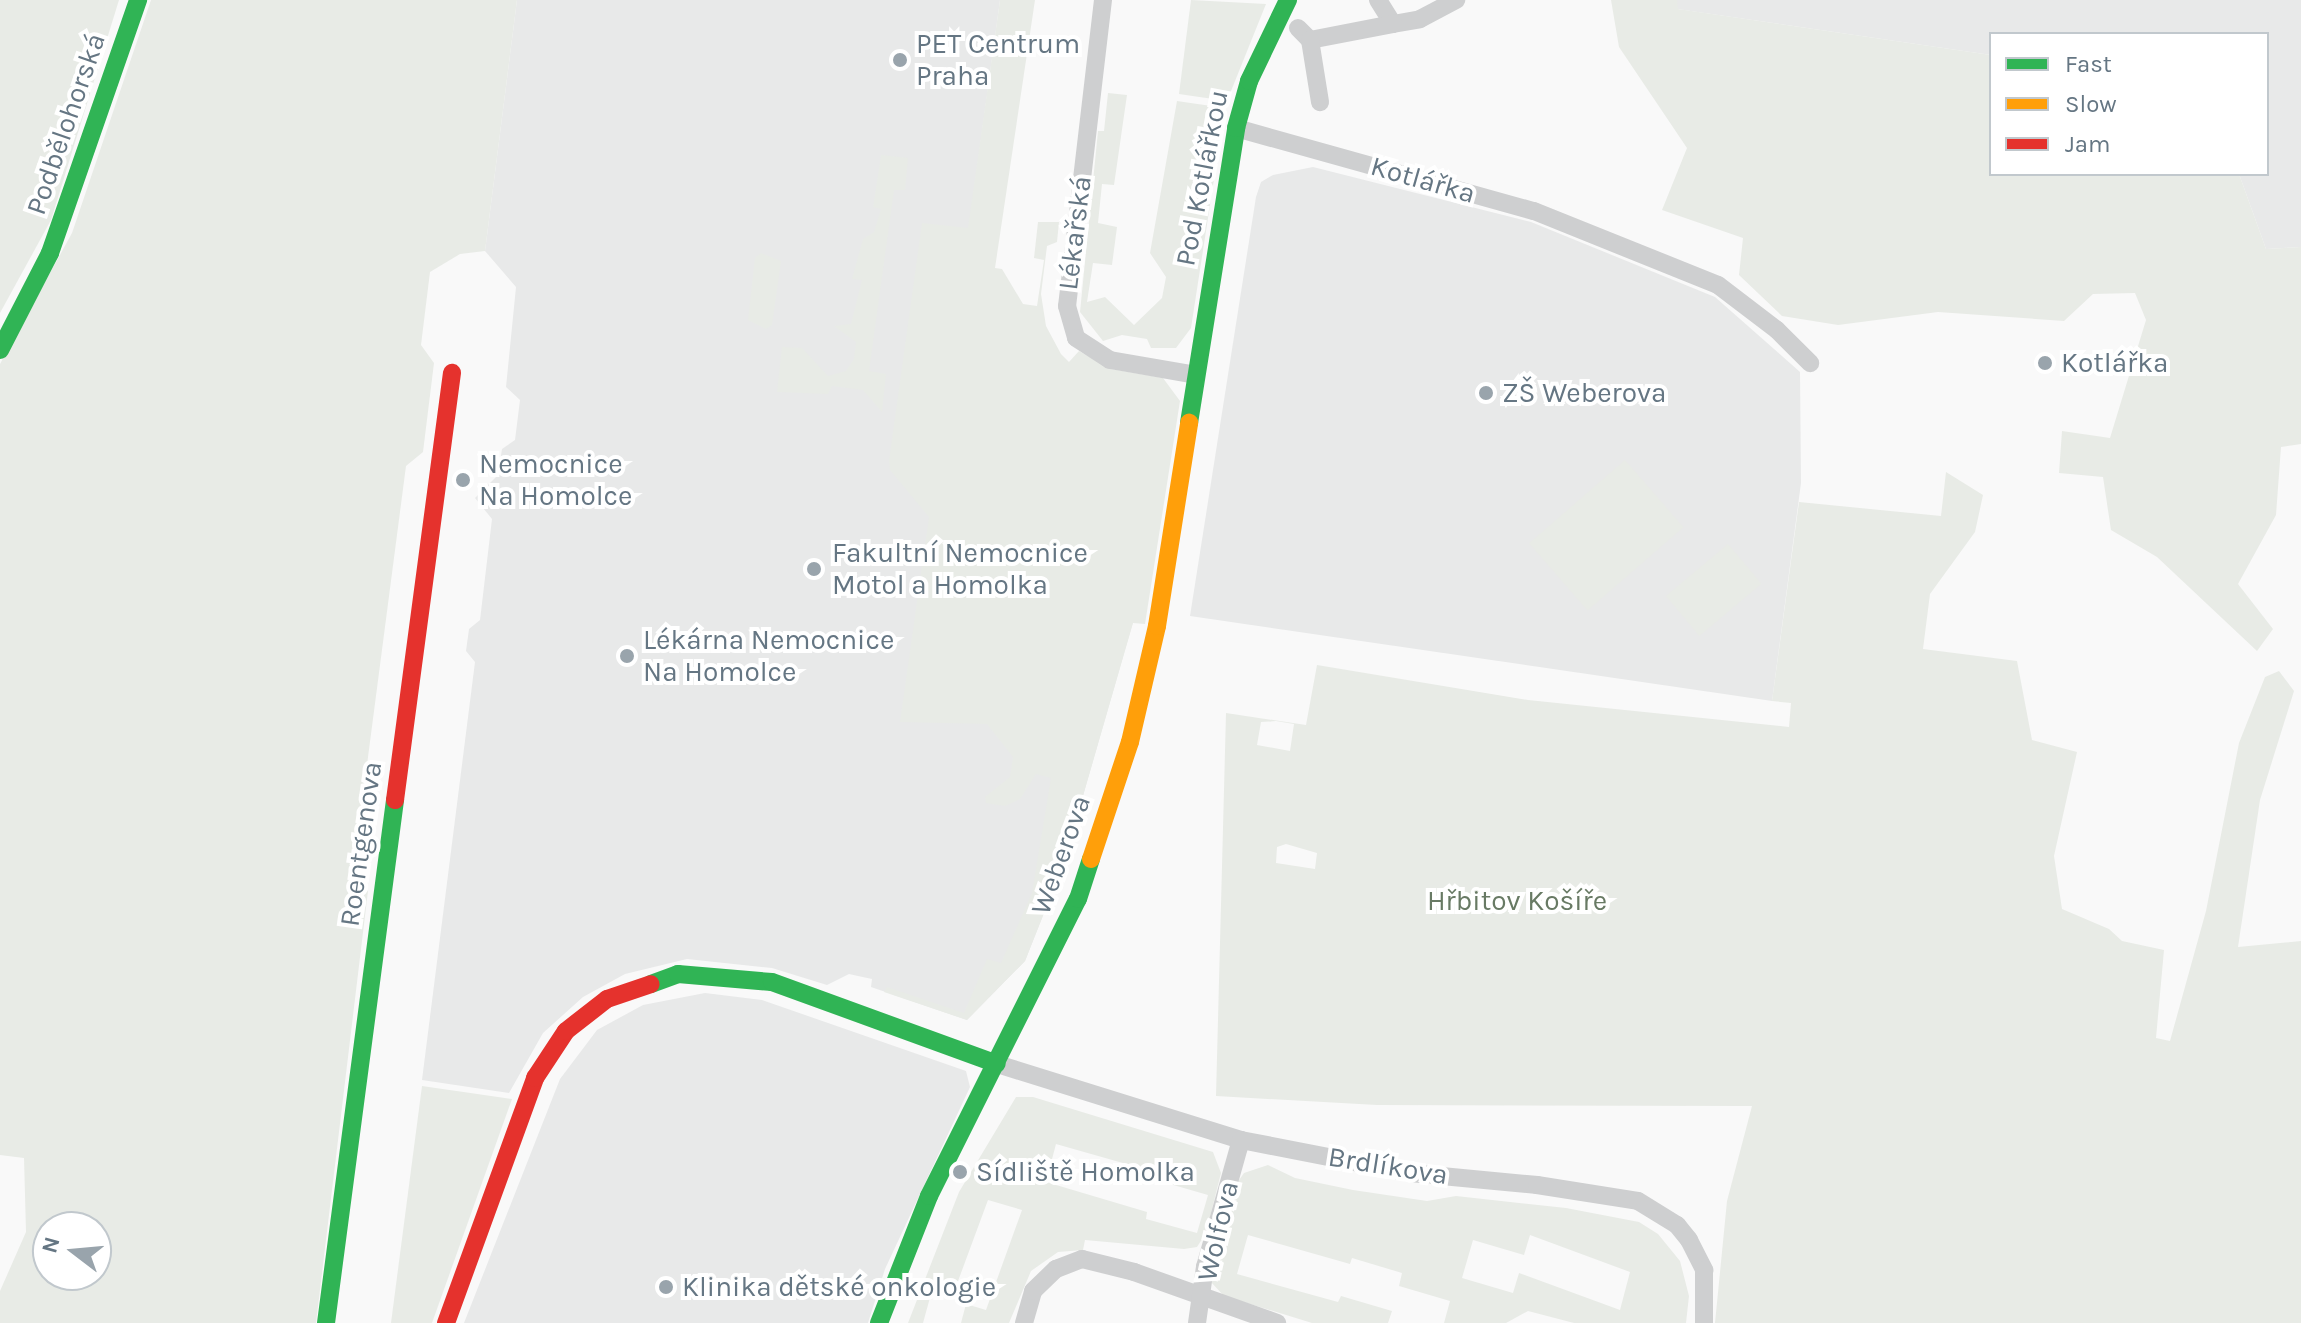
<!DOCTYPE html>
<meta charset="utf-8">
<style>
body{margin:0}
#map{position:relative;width:2301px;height:1323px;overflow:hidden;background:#f9f9f9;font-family:Karla,sans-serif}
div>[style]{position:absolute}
.built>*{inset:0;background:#e8e9e9}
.green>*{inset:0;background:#e8ebe6;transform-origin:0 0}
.street>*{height:18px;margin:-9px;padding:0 9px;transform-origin:9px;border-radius:9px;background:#cecfd0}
.fast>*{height:18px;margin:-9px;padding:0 9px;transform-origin:9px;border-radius:9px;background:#30b455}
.slow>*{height:18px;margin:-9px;padding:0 9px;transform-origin:9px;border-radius:9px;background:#ff9f0a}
.jam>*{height:18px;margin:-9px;padding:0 9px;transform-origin:9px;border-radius:9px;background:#e5322d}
.dots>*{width:22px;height:22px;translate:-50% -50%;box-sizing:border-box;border:4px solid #fff;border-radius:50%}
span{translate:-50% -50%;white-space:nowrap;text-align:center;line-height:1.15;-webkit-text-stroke:8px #fff;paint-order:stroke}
.poi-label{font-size:28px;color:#657683}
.left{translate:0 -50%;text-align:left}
.street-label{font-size:28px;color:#657683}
.park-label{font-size:28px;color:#687a64}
.legend{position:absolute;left:1989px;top:32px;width:280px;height:144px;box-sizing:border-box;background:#fff;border:2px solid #c1c8cd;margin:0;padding:10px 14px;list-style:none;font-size:24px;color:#657683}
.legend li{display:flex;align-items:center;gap:16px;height:40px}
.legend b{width:40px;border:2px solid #c1c8cd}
.north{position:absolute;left:32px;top:1211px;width:80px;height:80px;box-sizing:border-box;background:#fff;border:2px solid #c1c8cd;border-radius:50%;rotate:286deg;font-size:22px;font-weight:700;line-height:32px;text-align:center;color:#657683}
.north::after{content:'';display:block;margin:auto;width:28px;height:36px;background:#99a4ac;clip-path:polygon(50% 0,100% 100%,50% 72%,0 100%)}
</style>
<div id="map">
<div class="built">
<i style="clip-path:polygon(517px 0,1000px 0,966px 249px,1133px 622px,1063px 865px,1025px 961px,967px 1020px,871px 987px,872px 979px,858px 976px,849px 974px,827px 985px,772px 968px,687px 959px,625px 974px,583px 997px,543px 1033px,509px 1093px,422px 1080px,475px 662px,466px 651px,469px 629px,480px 620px,492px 519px,475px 498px,498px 475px,502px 449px,515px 440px,520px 400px,506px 387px,516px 287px,485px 251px)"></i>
<i style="clip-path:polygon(1677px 0,2301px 0,2301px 247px,2266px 249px,2239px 174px,2267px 174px,2267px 34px,1991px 34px,1991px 55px,1677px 9px)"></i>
<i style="clip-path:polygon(1313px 167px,1531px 222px,1715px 297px,1800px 372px,1801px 483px,1772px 701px,1190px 616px,1256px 197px,1261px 182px,1273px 175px)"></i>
<i style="clip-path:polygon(705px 993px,762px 1000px,966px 1071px,970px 1087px,885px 1269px,868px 1323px,464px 1323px,560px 1079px,597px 1030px,643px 1005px)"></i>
</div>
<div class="green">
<i style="clip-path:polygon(0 0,119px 0,51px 220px,0 313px)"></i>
<i style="clip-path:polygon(evenodd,151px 0,517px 0,485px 251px,460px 254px,430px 272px,421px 345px,434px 363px,423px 452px,406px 466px,353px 872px,368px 891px,316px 1323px,0 1323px,0 1291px,26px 1232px,24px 1158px,0 1155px,0 364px,72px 233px,151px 0,48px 1227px,96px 1227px,96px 1275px,48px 1275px,48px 1227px)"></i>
<i style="clip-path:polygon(1000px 0,1035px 0,995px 268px,1002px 269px,1023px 304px,1037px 306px,1044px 260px,1034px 258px,1038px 222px,1059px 222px,1057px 242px,1047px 246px,1041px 294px,1046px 326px,1061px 354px,1069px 362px,1079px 351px,1111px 369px,1163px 378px,1180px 401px,1145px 624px,1133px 623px,1063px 865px,1025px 961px,967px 1020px,884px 992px,887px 987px,964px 1013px,987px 959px,1001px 963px,1032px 893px,1051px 778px,1036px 774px,1020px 799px,1005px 806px,986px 803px,985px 797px,1010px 777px,1013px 757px,987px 724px,900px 722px,929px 517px,890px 470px,889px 461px,922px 223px,968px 228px)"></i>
<i style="clip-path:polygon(1191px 0,1266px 4px,1227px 101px,1179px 94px)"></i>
<i style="clip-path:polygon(1611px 0,1677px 0,1678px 9px,1991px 55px,1991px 174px,2239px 174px,2266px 249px,2301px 247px,2301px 444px,2281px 447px,2276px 515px,2238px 584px,2273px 629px,2257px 651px,2157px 557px,2111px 530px,2103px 477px,2059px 473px,2062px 431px,2110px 438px,2146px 320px,2135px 293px,2093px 294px,2064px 321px,1938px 312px,1838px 325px,1782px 316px,1739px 275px,1743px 238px,1662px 210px,1687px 148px,1619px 47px)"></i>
<i style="clip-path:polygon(1108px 93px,1127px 95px,1114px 185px,1102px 184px,1098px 223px,1117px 227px,1112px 265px,1093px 263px,1087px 302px,1105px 297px,1134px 325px,1162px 298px,1166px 277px,1150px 253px,1177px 101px,1225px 108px,1191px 328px,1176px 348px,1151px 348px,1147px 339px,1122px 335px,1103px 341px,1080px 312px,1098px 131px,1104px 131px)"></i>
<i style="clip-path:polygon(881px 155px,908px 158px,905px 190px,894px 190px,869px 371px,886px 374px,882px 412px,863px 390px,832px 386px,828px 394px,777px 392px,782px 347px,802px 348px,828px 376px,846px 371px,854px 359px,856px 342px,834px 326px,851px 324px,862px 280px,852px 279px,863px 239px,874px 232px,881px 209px,873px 207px)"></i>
<i style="clip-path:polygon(761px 253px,781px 261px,772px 325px,766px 329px,748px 320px,755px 258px)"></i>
<i style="left:1625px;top:460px;width:89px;height:127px;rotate:49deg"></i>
<i style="clip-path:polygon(evenodd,1946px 472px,1983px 495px,1975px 532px,1930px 594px,1923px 649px,2017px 661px,2032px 740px,2077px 752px,2054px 856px,2062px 909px,2109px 929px,2122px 941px,2164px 950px,2156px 1038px,2170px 1041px,2206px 911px,2239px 743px,2265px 677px,2279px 671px,2294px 691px,2260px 800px,2238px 947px,2301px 941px,2301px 1323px,1715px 1323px,1727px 1201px,1752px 1106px,1377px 1105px,1216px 1096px,1226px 713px,1306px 725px,1317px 665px,1528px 700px,1789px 727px,1791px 703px,1772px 701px,1799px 502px,1941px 516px,1946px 472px,1276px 721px,1294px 724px,1290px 751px,1257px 745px,1261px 722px,1276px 721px,1946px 472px,1286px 844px,1317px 853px,1315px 869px,1276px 863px,1277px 847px,1286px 844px)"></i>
<i style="left:1728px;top:544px;width:52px;height:81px;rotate:50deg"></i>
<i style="clip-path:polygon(422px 1086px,512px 1099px,432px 1323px,391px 1323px)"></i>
<i style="clip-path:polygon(evenodd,1016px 1097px,1033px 1097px,1213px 1152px,1221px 1173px,1206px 1233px,1197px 1247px,1184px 1249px,1085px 1240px,1083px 1250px,1058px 1252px,1031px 1271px,1009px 1323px,961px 1323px,966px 1304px,986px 1310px,1022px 1210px,988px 1200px,951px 1300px,931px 1294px,923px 1323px,908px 1323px,959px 1192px,1016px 1097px,1056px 1144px,1158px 1173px,1156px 1180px,1208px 1195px,1197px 1233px,1146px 1219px,1147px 1212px,1046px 1182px,1056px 1144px)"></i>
<i style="clip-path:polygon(evenodd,1268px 1165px,1295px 1178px,1353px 1190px,1427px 1201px,1456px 1196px,1566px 1208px,1639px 1222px,1658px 1234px,1680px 1261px,1689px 1296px,1686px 1323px,1574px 1323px,1528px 1311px,1506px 1323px,1444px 1323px,1450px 1301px,1399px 1286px,1402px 1273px,1352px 1258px,1350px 1264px,1248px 1235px,1237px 1274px,1338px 1302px,1341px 1296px,1392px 1311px,1388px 1323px,1312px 1323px,1224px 1296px,1210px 1281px,1237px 1183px,1244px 1173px,1268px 1165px,1530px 1235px,1630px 1272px,1620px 1310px,1519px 1273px,1513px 1293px,1462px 1278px,1473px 1240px,1524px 1255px,1530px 1235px)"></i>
</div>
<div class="street">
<i style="left:1103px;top:0;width:308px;rotate:96.7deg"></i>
<i style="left:1067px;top:306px;width:33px;rotate:74deg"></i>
<i style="left:1076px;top:338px;width:40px;rotate:32.9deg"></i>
<i style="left:1110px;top:360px;width:87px;rotate:9.9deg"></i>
<i style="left:1378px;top:0;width:28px;rotate:58deg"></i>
<i style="left:1393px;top:24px;width:27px;rotate:-10deg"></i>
<i style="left:1420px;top:19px;width:41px;rotate:-27.8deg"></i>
<i style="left:1298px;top:28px;width:17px;rotate:45deg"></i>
<i style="left:1310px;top:40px;width:85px;rotate:-10.9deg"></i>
<i style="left:1310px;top:40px;width:63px;rotate:80.8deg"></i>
<i style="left:1236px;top:128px;width:309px;rotate:15.6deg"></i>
<i style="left:1534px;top:211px;width:198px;rotate:21.9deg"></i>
<i style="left:1718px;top:285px;width:74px;rotate:37.3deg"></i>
<i style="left:1777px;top:330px;width:47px;rotate:45deg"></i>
<i style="left:997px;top:1064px;width:256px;rotate:17.3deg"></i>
<i style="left:1241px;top:1140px;width:172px;rotate:11deg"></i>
<i style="left:1410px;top:1173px;width:128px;rotate:5.4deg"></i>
<i style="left:1537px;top:1185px;width:102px;rotate:9deg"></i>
<i style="left:1638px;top:1201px;width:46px;rotate:31.6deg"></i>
<i style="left:1677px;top:1225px;width:19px;rotate:51deg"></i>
<i style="left:1689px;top:1240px;width:34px;rotate:63deg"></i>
<i style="left:1704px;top:1270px;width:53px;rotate:90deg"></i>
<i style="left:1024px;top:1323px;width:33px;rotate:-74deg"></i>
<i style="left:1033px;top:1291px;width:32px;rotate:-44deg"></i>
<i style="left:1056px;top:1269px;width:28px;rotate:-21deg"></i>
<i style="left:1082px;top:1259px;width:54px;rotate:14deg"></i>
<i style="left:1134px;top:1272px;width:152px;rotate:19.6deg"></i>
<i style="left:1197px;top:1323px;width:57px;rotate:-81.9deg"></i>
<i style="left:1205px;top:1267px;width:132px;rotate:-74.2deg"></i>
</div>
<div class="fast">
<i style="left:0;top:350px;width:109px;rotate:-62.7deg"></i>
<i style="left:50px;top:253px;width:268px;rotate:-70.8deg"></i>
<i style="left:1189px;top:423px;width:299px;rotate:-80.9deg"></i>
<i style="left:1236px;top:128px;width:49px;rotate:-74.5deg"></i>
<i style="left:1249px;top:81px;width:90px;rotate:-64.3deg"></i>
<i style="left:651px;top:984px;width:29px;rotate:-20deg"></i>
<i style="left:678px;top:974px;width:94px;rotate:4.9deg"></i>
<i style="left:772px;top:982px;width:239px;rotate:20deg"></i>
<i style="left:326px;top:1323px;width:528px;rotate:-82.48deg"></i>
<i style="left:879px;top:1323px;width:136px;rotate:-68.5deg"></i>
<i style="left:929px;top:1196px;width:332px;rotate:-63.4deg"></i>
<i style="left:1078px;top:899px;width:42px;rotate:-72deg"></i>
</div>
<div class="slow">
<i style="left:1091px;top:859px;width:123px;rotate:-71.6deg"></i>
<i style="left:1130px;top:742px;width:119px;rotate:-76.9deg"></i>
<i style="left:1157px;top:626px;width:206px;rotate:-81deg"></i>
</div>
<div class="jam">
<i style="left:395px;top:800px;width:431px;rotate:-82.4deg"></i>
<i style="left:446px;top:1323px;width:261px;rotate:-70deg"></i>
<i style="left:535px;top:1078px;width:56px;rotate:-56.6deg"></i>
<i style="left:566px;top:1031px;width:52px;rotate:-38deg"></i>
<i style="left:607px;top:999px;width:46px;rotate:-18.8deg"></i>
</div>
<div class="dots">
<i style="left:900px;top:60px;background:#99a4ac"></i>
<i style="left:2045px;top:363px;background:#99a4ac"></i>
<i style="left:1486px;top:393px;background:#99a4ac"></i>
<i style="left:463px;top:480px;background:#99a4ac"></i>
<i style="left:814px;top:569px;background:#99a4ac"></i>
<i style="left:627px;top:656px;background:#99a4ac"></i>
<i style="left:960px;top:1172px;background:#99a4ac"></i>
<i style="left:666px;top:1287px;background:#99a4ac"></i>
</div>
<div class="poi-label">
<span class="left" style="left:916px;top:60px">PET Centrum<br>Praha</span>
<span class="left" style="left:2061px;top:363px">Kotlářka</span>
<span class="left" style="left:1502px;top:393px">ZŠ Weberova</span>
<span class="left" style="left:479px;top:480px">Nemocnice<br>Na Homolce</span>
<span class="left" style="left:832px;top:569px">Fakultní Nemocnice<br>Motol a Homolka</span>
<span class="left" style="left:643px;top:656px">Lékárna Nemocnice<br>Na Homolce</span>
<span class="left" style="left:976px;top:1172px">Sídliště Homolka</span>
<span class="left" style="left:682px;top:1287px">Klinika dětské onkologie</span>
</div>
<div class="street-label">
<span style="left:66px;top:124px;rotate:-71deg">Podbělohorská</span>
<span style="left:1202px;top:178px;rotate:-79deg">Pod Kotlářkou</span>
<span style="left:1423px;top:180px;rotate:16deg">Kotlářka</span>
<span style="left:1075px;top:233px;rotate:-83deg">Lékařská</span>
<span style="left:361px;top:844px;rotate:-82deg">Roentgenova</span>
<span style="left:1061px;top:855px;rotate:-70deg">Weberova</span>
<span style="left:1388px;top:1166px;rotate:9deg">Brdlíkova</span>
<span style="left:1218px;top:1231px;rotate:-77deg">Wolfova</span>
</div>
<div class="park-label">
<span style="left:1517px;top:901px">Hřbitov Košíře</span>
</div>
<ul class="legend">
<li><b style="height:10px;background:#30b455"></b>Fast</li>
<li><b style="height:10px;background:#ff9f0a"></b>Slow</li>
<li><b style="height:10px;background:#e5322d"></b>Jam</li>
</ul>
<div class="north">N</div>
</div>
